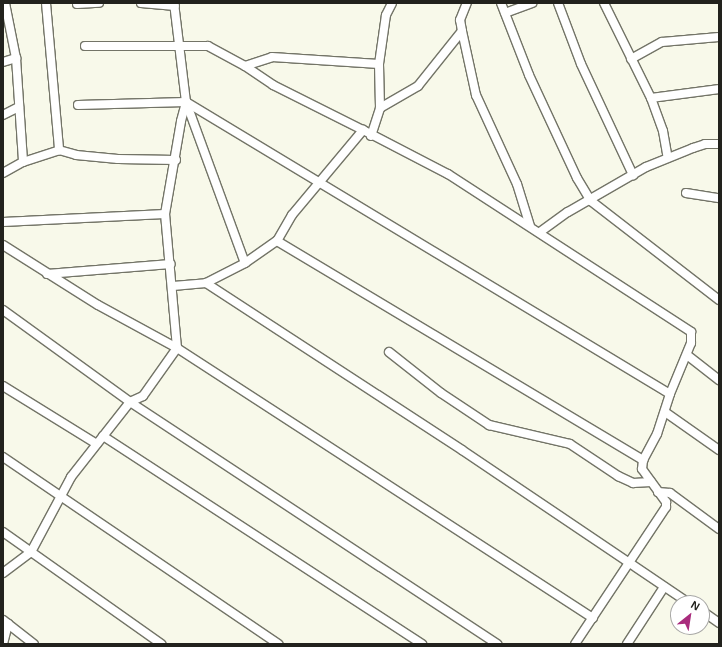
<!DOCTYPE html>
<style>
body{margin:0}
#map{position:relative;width:722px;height:647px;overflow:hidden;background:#f8f9ea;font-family:Arial,sans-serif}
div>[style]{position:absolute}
.roads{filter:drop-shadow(1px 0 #737467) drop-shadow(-1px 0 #737467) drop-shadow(0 1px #737467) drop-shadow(0 -1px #737467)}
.minor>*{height:8px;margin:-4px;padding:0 4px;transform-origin:4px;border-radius:4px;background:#fff}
span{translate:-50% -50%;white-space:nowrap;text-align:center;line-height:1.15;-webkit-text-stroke:4px #fff;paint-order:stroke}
.frame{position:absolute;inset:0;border:4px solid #22221d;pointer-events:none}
.north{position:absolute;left:670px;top:595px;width:40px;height:40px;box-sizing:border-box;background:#fff;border:1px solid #a7a7a5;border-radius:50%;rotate:30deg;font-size:11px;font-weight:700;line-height:16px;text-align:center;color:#22221d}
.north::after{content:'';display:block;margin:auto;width:14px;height:18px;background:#a92c7d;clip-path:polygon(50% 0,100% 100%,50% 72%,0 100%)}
</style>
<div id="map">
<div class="roads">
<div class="minor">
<i style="left:5px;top:3px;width:56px;rotate:78.7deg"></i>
<i style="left:16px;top:58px;width:104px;rotate:86.1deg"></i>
<i style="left:46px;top:3px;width:148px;rotate:84.9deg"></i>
<i style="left:141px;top:3px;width:34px;rotate:5deg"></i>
<i style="left:501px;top:3px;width:77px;rotate:68.7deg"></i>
<i style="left:529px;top:75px;width:114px;rotate:65deg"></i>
<i style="left:577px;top:178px;width:27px;rotate:59deg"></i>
<i style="left:591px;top:201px;width:162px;rotate:37.7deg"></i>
<i style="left:558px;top:3px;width:65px;rotate:69.3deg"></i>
<i style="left:581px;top:64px;width:123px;rotate:64.9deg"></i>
<i style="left:604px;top:3px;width:106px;rotate:63.7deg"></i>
<i style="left:651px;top:98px;width:35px;rotate:70deg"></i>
<i style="left:663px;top:131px;width:27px;rotate:80deg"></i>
<i style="left:77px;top:4px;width:22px;rotate:-3deg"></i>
<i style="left:505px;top:13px;width:29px;rotate:-20deg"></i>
<i style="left:462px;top:31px;width:66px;rotate:77.7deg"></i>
<i style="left:476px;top:95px;width:98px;rotate:65.3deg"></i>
<i style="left:517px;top:184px;width:44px;rotate:72.8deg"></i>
<i style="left:85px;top:46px;width:123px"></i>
<i style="left:208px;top:46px;width:42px;rotate:28.4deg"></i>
<i style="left:245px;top:66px;width:34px;rotate:34deg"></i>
<i style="left:273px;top:85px;width:101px;rotate:26.6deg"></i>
<i style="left:631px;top:59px;width:35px;rotate:-29deg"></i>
<i style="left:662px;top:42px;width:57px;rotate:-5deg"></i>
<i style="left:3px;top:62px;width:14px;rotate:-17deg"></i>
<i style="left:245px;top:66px;width:28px;rotate:-18deg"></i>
<i style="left:272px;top:57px;width:107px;rotate:3.7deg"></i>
<i style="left:651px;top:98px;width:69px;rotate:-7.5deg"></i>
<i style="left:186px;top:102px;width:171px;rotate:69.9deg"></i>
<i style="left:78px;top:105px;width:108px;rotate:-1.6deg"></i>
<i style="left:186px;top:102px;width:565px;rotate:31.1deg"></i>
<i style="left:380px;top:108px;width:44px;rotate:-91.3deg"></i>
<i style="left:379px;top:64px;width:49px;rotate:-81.9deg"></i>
<i style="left:386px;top:15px;width:13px;rotate:-63deg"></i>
<i style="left:3px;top:115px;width:18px;rotate:-27deg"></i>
<i style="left:371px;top:136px;width:29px;rotate:-72deg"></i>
<i style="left:380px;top:108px;width:44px;rotate:-30.1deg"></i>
<i style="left:418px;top:86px;width:70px;rotate:-51.3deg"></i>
<i style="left:462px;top:31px;width:11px;rotate:-100deg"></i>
<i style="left:460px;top:20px;width:18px;rotate:-68deg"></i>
<i style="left:3px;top:173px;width:23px;rotate:-29deg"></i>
<i style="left:23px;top:162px;width:38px;rotate:-18deg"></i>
<i style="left:59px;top:150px;width:18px;rotate:16deg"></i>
<i style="left:76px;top:155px;width:42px;rotate:5.4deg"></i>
<i style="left:118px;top:159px;width:58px;rotate:1deg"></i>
<i style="left:686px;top:193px;width:33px;rotate:9deg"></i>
<i style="left:3px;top:222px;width:162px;rotate:-2.8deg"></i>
<i style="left:540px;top:232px;width:34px;rotate:-36deg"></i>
<i style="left:568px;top:212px;width:90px;rotate:-30deg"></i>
<i style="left:646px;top:167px;width:51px;rotate:-22deg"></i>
<i style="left:693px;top:148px;width:13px;rotate:-18deg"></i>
<i style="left:705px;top:144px;width:14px"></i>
<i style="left:277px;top:241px;width:427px;rotate:30.9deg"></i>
<i style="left:3px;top:245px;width:112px;rotate:32.3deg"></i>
<i style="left:98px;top:305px;width:90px;rotate:28.6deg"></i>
<i style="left:177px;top:348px;width:496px;rotate:33deg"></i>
<i style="left:47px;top:274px;width:124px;rotate:-4.6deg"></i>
<i style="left:206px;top:283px;width:306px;rotate:33.1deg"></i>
<i style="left:462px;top:450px;width:274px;rotate:34deg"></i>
<i style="left:173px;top:286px;width:33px;rotate:-5deg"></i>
<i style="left:206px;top:283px;width:44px;rotate:-27.1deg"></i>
<i style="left:245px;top:263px;width:39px;rotate:-35deg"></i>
<i style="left:277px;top:241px;width:30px;rotate:-60deg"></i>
<i style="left:292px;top:215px;width:111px;rotate:-50.1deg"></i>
<i style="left:363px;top:130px;width:96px;rotate:27.4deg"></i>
<i style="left:448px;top:174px;width:290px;rotate:33deg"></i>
<i style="left:691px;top:332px;width:11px;rotate:90deg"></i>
<i style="left:691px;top:343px;width:55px;rotate:112.4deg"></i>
<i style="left:670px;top:394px;width:42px;rotate:108deg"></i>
<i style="left:657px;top:434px;width:30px;rotate:118deg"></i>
<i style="left:643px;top:460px;width:9px;rotate:96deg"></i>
<i style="left:642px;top:469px;width:41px;rotate:54deg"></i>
<i style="left:666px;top:502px;width:5px;rotate:90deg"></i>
<i style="left:666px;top:507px;width:164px;rotate:123.6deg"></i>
<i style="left:3px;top:310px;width:157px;rotate:35.9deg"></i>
<i style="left:130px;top:402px;width:440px;rotate:33.4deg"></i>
<i style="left:389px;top:352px;width:66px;rotate:38.3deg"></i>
<i style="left:441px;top:393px;width:58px;rotate:33.7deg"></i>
<i style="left:489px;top:425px;width:83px;rotate:13.2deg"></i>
<i style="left:570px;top:444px;width:58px;rotate:33.7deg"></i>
<i style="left:618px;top:476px;width:17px;rotate:25deg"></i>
<i style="left:633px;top:483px;width:18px;rotate:-3deg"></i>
<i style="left:687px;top:355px;width:41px;rotate:38deg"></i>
<i style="left:3px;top:386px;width:110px;rotate:31.7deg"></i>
<i style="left:665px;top:412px;width:66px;rotate:35.1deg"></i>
<i style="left:103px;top:436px;width:381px;rotate:33.1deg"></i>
<i style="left:3px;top:457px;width:333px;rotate:34.2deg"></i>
<i style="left:658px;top:492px;width:12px;rotate:5deg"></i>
<i style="left:670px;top:493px;width:61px;rotate:36.3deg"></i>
<i style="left:3px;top:532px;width:194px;rotate:35.3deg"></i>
<i style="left:3px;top:573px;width:35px;rotate:-37deg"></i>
<i style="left:31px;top:552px;width:85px;rotate:-61.9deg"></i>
<i style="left:71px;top:477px;width:95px;rotate:-51.8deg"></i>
<i style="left:130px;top:402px;width:14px;rotate:-25deg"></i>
<i style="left:143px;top:396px;width:59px;rotate:-54.7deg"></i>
<i style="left:177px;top:348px;width:135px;rotate:-95.1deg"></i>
<i style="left:165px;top:214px;width:94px;rotate:-80.2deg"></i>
<i style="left:181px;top:121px;width:20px;rotate:-75deg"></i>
<i style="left:186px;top:102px;width:100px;rotate:-96.9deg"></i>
<i style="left:702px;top:611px;width:21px;rotate:35deg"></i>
<i style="left:3px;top:620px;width:39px;rotate:38deg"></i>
<i style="left:3px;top:644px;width:21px;rotate:-76deg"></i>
<i style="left:627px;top:644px;width:68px;rotate:-57deg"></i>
</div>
</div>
<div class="frame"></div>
<div class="north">N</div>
</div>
